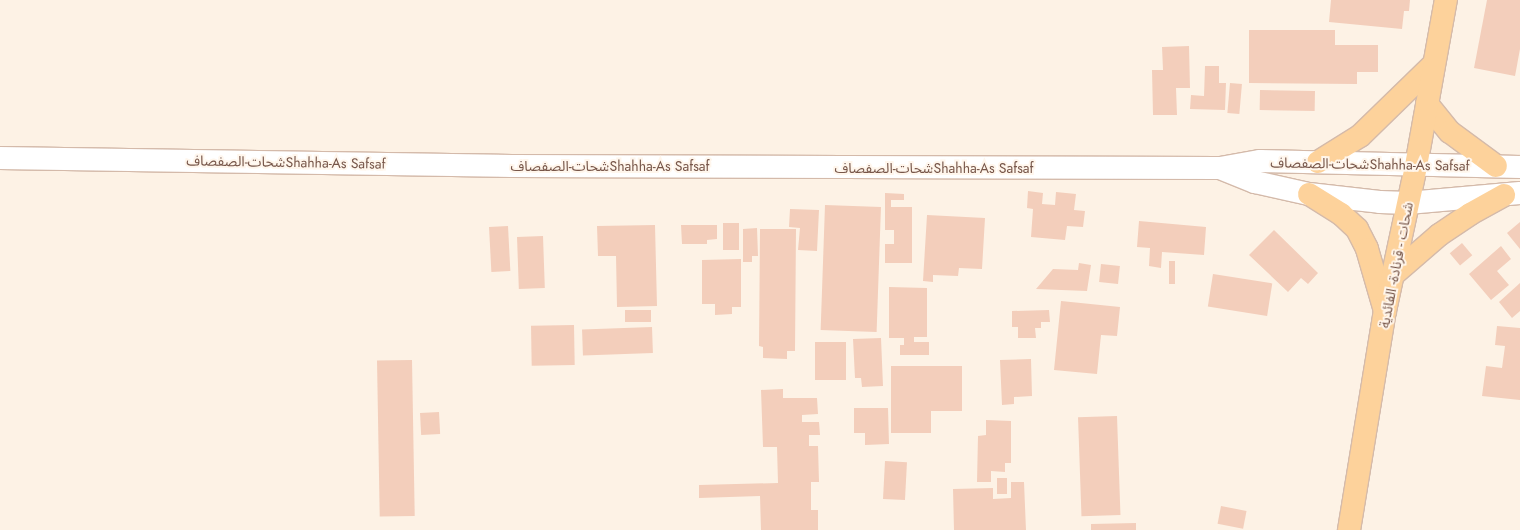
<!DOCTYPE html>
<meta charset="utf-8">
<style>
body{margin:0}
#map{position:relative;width:1520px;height:530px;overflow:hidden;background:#fdf2e5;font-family:Jost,"Noto Sans Arabic",sans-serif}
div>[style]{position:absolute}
.building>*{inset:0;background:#f3cebb;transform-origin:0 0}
.roads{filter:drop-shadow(1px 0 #d4baaa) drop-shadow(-1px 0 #d4baaa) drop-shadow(0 1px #d4baaa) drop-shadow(0 -1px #d4baaa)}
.secondary>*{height:22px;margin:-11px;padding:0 11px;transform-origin:11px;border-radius:11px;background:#fff}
.primary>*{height:22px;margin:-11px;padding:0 11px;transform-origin:11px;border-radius:11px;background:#fdd29b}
span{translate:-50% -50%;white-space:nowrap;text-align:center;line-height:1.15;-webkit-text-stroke:4px #fff6ec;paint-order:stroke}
.street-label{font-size:14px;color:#775649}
</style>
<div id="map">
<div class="building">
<i style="clip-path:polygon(1331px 0,1410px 0,1409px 11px,1404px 11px,1402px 29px,1329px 22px)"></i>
<i style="clip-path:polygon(1487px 0,1520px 0,1520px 49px,1515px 76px,1474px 68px)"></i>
<i style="clip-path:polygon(1249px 30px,1335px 30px,1335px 45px,1378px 45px,1378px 72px,1357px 72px,1357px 84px,1249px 83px)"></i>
<i style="clip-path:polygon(1189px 46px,1190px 88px,1176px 88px,1177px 115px,1153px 115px,1152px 70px,1163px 70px,1162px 47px)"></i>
<i style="clip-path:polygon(1205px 66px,1219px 66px,1219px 83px,1226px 83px,1225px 110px,1190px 109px,1191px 95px,1204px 96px)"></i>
<i style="left:1230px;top:83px;width:12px;height:30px;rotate:5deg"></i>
<i style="left:1260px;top:90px;width:55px;height:20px;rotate:1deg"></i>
<i style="clip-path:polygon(1028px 191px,1043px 193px,1042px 204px,1055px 205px,1056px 192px,1076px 194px,1074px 210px,1085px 211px,1083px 227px,1067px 226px,1065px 240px,1031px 237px,1033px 209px,1027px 208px)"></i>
<i style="clip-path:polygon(885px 193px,904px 194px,904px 200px,891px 200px,891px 207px,912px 207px,912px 263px,885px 263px,885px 244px,894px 244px,894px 230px,885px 230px)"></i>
<i style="left:825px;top:205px;width:56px;height:125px;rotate:2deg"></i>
<i style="clip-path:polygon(790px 209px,819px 210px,817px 251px,798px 250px,800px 228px,789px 227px)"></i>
<i style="clip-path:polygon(927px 215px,985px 218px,982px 269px,959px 268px,958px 276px,933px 275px,933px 282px,923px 281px)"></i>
<i style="clip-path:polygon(1139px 221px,1206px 227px,1204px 255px,1162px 252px,1161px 268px,1149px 266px,1150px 248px,1137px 247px)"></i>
<i style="clip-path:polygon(1520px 222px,1520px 249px,1507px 233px)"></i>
<i style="left:723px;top:223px;width:16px;height:27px"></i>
<i style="clip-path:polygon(655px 225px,657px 306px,617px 307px,616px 256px,598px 256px,597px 226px)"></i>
<i style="clip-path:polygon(681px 225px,717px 225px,717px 239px,707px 240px,707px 244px,682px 244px)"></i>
<i style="left:508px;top:226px;width:45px;height:19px;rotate:87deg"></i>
<i style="clip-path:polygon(757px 228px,758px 256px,752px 256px,752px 262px,743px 262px,743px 229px)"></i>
<i style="clip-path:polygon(760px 229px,796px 229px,795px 351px,787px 351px,787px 359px,763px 358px,763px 347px,759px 346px)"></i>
<i style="clip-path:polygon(1274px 230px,1318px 273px,1308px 284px,1301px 278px,1288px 292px,1249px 255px)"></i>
<i style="left:543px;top:236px;width:52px;height:26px;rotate:88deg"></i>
<i style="left:1462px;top:243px;width:16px;height:16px;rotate:50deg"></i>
<i style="clip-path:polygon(1501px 246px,1511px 259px,1497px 271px,1509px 285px,1491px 300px,1469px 274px)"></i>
<i style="clip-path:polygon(741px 259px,741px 307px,732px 307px,732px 314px,715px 315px,715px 304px,702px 304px,702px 260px)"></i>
<i style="left:1169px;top:261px;width:6px;height:23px"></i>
<i style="clip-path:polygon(1079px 263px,1091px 265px,1087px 291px,1036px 289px,1053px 269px,1078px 270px)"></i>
<i style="left:1101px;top:264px;width:19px;height:18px;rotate:6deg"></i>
<i style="left:1213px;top:274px;width:60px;height:33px;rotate:9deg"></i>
<i style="clip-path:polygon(1520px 283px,1520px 311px,1512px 318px,1499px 302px)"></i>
<i style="clip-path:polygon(889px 287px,927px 288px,927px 337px,914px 337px,914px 342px,929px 342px,929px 355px,900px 355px,900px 345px,904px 345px,904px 338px,889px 338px)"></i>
<i style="clip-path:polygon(1061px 301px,1120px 307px,1117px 336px,1101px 335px,1097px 374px,1054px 370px)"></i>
<i style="left:651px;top:310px;width:12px;height:26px;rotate:90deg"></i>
<i style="clip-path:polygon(1049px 310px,1050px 322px,1041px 322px,1041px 328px,1035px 328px,1036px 338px,1018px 338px,1018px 327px,1012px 327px,1012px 311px)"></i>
<i style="left:574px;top:325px;width:40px;height:43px;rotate:89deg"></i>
<i style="clip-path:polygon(1497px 326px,1520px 328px,1520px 400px,1482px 396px,1486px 366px,1502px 368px,1505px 346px,1495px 345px)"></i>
<i style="left:652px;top:327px;width:26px;height:70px;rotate:88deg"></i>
<i style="clip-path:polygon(881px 338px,883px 386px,862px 387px,861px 378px,855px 378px,853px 339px)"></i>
<i style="left:815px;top:342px;width:31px;height:38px"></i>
<i style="clip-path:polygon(1031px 359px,1032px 396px,1014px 397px,1014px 404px,1002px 405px,1000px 360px)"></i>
<i style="left:412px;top:360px;width:156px;height:35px;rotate:89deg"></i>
<i style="clip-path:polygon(891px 366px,962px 366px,962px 411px,931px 411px,931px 433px,891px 433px)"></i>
<i style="clip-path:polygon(783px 389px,783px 398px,817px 398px,818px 414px,802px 415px,802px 422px,819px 422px,820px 435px,809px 435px,809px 446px,818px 446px,819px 482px,811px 482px,811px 510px,818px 510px,818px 530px,761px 530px,760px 496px,699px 498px,699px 485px,778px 483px,777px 447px,763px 447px,761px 390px)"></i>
<i style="clip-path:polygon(854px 408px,888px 408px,889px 444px,865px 445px,865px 433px,854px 433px)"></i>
<i style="left:439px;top:412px;width:22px;height:19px;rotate:87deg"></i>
<i style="left:1117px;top:416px;width:99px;height:39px;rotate:88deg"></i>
<i style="clip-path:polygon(986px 420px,1011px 421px,1011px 463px,1005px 463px,1005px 472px,991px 471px,991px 482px,977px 482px,978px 436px,986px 435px)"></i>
<i style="left:885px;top:461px;width:22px;height:38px;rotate:3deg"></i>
<i style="left:997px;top:478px;width:10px;height:16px"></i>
<i style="clip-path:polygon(1011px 482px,1024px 482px,1026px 530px,954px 530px,953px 489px,993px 488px,993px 499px,1011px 498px)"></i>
<i style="left:1221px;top:506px;width:26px;height:18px;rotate:11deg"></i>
<i style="clip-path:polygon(1136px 523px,1136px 530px,1091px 530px,1091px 524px)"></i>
</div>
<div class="roads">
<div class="secondary">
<i style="left:0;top:158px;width:512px;rotate:0.9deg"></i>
<i style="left:512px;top:166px;width:708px;rotate:0.16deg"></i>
<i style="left:1220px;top:168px;width:41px;rotate:-9.9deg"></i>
<i style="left:1260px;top:161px;width:260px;rotate:1.3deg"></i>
<i style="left:1220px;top:168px;width:38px;rotate:22deg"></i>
<i style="left:1255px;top:182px;width:55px;rotate:12.5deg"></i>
<i style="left:1309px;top:194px;width:71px;rotate:6.4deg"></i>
<i style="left:1380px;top:202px;width:28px;rotate:2deg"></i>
<i style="left:1408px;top:203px;width:112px;rotate:-5.1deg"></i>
</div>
<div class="primary">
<i style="left:1427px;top:104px;width:36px;rotate:51deg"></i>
<i style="left:1450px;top:132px;width:57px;rotate:36.5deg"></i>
<i style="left:1318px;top:162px;width:49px;rotate:-31.8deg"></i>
<i style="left:1360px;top:136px;width:103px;rotate:-44.2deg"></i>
<i style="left:1309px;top:194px;width:38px;rotate:32deg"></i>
<i style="left:1341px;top:214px;width:22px;rotate:43deg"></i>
<i style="left:1357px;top:229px;width:22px;rotate:63deg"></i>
<i style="left:1367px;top:249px;width:65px;rotate:73.8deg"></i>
<i style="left:1394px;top:274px;width:60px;rotate:-40.9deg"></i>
<i style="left:1439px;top:235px;width:37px;rotate:-34deg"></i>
<i style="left:1470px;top:214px;width:39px;rotate:-29deg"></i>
<i style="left:1349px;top:530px;width:222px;rotate:-80.7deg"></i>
<i style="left:1385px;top:311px;width:148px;rotate:-77.9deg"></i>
<i style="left:1416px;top:166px;width:169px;rotate:-79.8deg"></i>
</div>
</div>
<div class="street-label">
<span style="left:286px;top:162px;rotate:1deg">شحات-الصفصافShahha-As Safsaf</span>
<span style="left:1370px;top:164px;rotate:1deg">شحات-الصفصافShahha-As Safsaf</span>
<span style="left:610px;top:166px">شحات-الصفصافShahha-As Safsaf</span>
<span style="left:934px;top:168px">شحات-الصفصافShahha-As Safsaf</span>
<span style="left:1396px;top:265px;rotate:-79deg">شحات - قرنادة- الفائدية</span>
</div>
</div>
